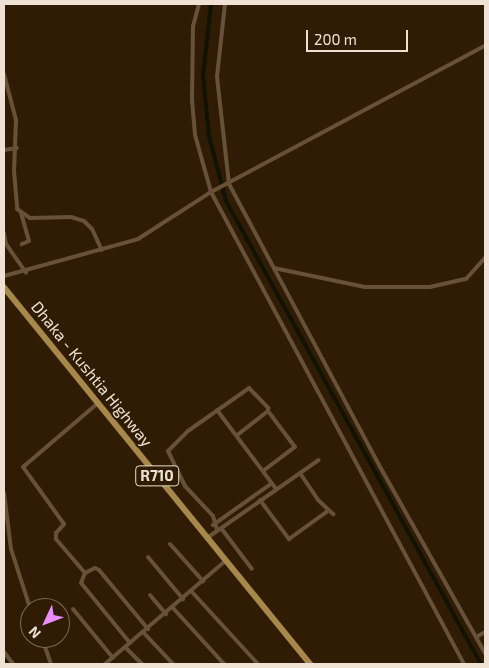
<!DOCTYPE html>
<style>
body{margin:0}
#map{position:relative;width:489px;height:668px;overflow:hidden;background:#301c05;font-family:"Exo 2",sans-serif}
div>[style]{position:absolute}
.canal>*{height:4px;margin:-2px;padding:0 2px;transform-origin:2px;border-radius:2px;background:#111200}
.minor>*{height:4px;margin:-2px;padding:0 2px;transform-origin:2px;border-radius:2px;background:#685139}
.primary>*{height:5.5px;margin:-2.75px;padding:0 2.75px;transform-origin:2.75px;border-radius:2.75px;background:#a6894a}
span{translate:-50% -50%;white-space:nowrap;text-align:center;line-height:1.15;-webkit-text-stroke:4px #301c05;paint-order:stroke}
.shield-label span{padding:1px 4px;background:#301c05;border:1px solid;border-radius:4px;-webkit-text-stroke-width:0}
.shield-label{font-size:15px;color:#efe1d3;font-weight:700}
.street-label{font-size:16px;color:#efe1d3}
.frame{position:absolute;inset:0;border:5px solid #efe1d3;pointer-events:none}
.north{position:absolute;left:20px;top:598px;width:50px;height:50px;box-sizing:border-box;background:#301c05;border:1px solid #7c6b57;border-radius:50%;rotate:227deg;font-size:14px;font-weight:700;line-height:20px;text-align:center;color:#efe1d3}
.north::after{content:'';display:block;margin:auto;width:18px;height:22px;background:#e98efe;clip-path:polygon(50% 0,100% 100%,50% 72%,0 100%)}
.scale{position:absolute;left:306px;top:30px;width:102px;height:22px;box-sizing:border-box;border:2px solid #efe1d3;border-top:0;padding-left:6px;font-size:15px;line-height:18px;white-space:nowrap;color:#efe1d3;-webkit-text-stroke:4px #301c05;paint-order:stroke}
</style>
<div id="map">
<div class="canal">
<i style="left:211px;top:4px;width:72px;rotate:96.3deg"></i>
<i style="left:203px;top:76px;width:60px;rotate:84.3deg"></i>
<i style="left:209px;top:136px;width:67px;rotate:75.3deg"></i>
<i style="left:226px;top:201px;width:529px;rotate:61.16deg"></i>
</div>
<div class="minor">
<i style="left:199px;top:4px;width:23px;rotate:105deg"></i>
<i style="left:193px;top:26px;width:74px;rotate:90.8deg"></i>
<i style="left:192px;top:100px;width:35px;rotate:85deg"></i>
<i style="left:195px;top:135px;width:59px;rotate:74.3deg"></i>
<i style="left:211px;top:192px;width:536px;rotate:61.81deg"></i>
<i style="left:225px;top:4px;width:73px;rotate:96.3deg"></i>
<i style="left:217px;top:77px;width:108px;rotate:83.6deg"></i>
<i style="left:229px;top:184px;width:319px;rotate:61.9deg"></i>
<i style="left:379px;top:465px;width:216px;rotate:60.6deg"></i>
<i style="left:4px;top:74px;width:48px;rotate:75.4deg"></i>
<i style="left:16px;top:120px;width:51px;rotate:92.2deg"></i>
<i style="left:14px;top:171px;width:38px;rotate:85deg"></i>
<i style="left:17px;top:209px;width:16px;rotate:35deg"></i>
<i style="left:30px;top:218px;width:41px;rotate:-1.4deg"></i>
<i style="left:71px;top:217px;width:14px;rotate:17deg"></i>
<i style="left:84px;top:221px;width:11px;rotate:45deg"></i>
<i style="left:92px;top:229px;width:23px;rotate:65deg"></i>
<i style="left:4px;top:150px;width:13px;rotate:-9deg"></i>
<i style="left:21px;top:213px;width:29px;rotate:74deg"></i>
<i style="left:29px;top:241px;width:8px;rotate:157deg"></i>
<i style="left:4px;top:233px;width:11px;rotate:80deg"></i>
<i style="left:6px;top:244px;width:35px;rotate:55deg"></i>
<i style="left:274px;top:268px;width:93px;rotate:11.8deg"></i>
<i style="left:365px;top:287px;width:65px"></i>
<i style="left:430px;top:287px;width:37px;rotate:-13deg"></i>
<i style="left:466px;top:279px;width:28px;rotate:-48deg"></i>
<i style="left:4px;top:276px;width:139px;rotate:-15.4deg"></i>
<i style="left:138px;top:239px;width:87px;rotate:-32.8deg"></i>
<i style="left:211px;top:192px;width:310px;rotate:-28.1deg"></i>
<i style="left:217px;top:410px;width:99px;rotate:53.2deg"></i>
<i style="left:263px;top:471px;width:40px;rotate:-37deg"></i>
<i style="left:295px;top:447px;width:45px;rotate:-126.9deg"></i>
<i style="left:300px;top:473px;width:32px;rotate:56deg"></i>
<i style="left:318px;top:500px;width:21px;rotate:43deg"></i>
<i style="left:4px;top:493px;width:56px;rotate:82.9deg"></i>
<i style="left:11px;top:549px;width:62px;rotate:72.1deg"></i>
<i style="left:260px;top:500px;width:49px;rotate:53.4deg"></i>
<i style="left:289px;top:539px;width:49px;rotate:-35.9deg"></i>
<i style="left:213px;top:525px;width:72px;rotate:-35.4deg"></i>
<i style="left:221px;top:528px;width:51px;rotate:52.9deg"></i>
<i style="left:217px;top:530px;width:15px;rotate:-106deg"></i>
<i style="left:213px;top:516px;width:41px;rotate:-133deg"></i>
<i style="left:185px;top:486px;width:39px;rotate:-116deg"></i>
<i style="left:168px;top:451px;width:28px;rotate:-45deg"></i>
<i style="left:188px;top:431px;width:75px;rotate:-35.2deg"></i>
<i style="left:249px;top:388px;width:28px;rotate:46deg"></i>
<i style="left:268px;top:408px;width:3px;rotate:90deg"></i>
<i style="left:268px;top:411px;width:39px;rotate:142deg"></i>
<i style="left:207px;top:538px;width:136px;rotate:-34.9deg"></i>
<i style="left:170px;top:544px;width:50px;rotate:48.3deg"></i>
<i style="left:148px;top:557px;width:55px;rotate:50.2deg"></i>
<i style="left:85px;top:573px;width:45px;rotate:-130.5deg"></i>
<i style="left:56px;top:539px;width:6px;rotate:-90deg"></i>
<i style="left:56px;top:533px;width:12px;rotate:-48deg"></i>
<i style="left:64px;top:524px;width:70px;rotate:-125.7deg"></i>
<i style="left:23px;top:467px;width:99px;rotate:-40.5deg"></i>
<i style="left:192px;top:592px;width:98px;rotate:47.5deg"></i>
<i style="left:150px;top:595px;width:25px;rotate:50deg"></i>
<i style="left:173px;top:608px;width:76px;rotate:47.7deg"></i>
<i style="left:73px;top:609px;width:63px;rotate:50.8deg"></i>
<i style="left:143px;top:632px;width:44px;rotate:46.8deg"></i>
<i style="left:476px;top:637px;width:10px;rotate:-29deg"></i>
<i style="left:42px;top:638px;width:28px;rotate:71deg"></i>
<i style="left:130px;top:643px;width:77px;rotate:-129.2deg"></i>
<i style="left:81px;top:583px;width:11px;rotate:-68deg"></i>
<i style="left:85px;top:573px;width:11px;rotate:-27deg"></i>
<i style="left:95px;top:568px;width:4px;rotate:27deg"></i>
<i style="left:99px;top:570px;width:77px;rotate:50.3deg"></i>
<i style="left:125px;top:647px;width:24px;rotate:45deg"></i>
<i style="left:4px;top:652px;width:15px;rotate:53deg"></i>
<i style="left:105px;top:664px;width:158px;rotate:-40.6deg"></i>
</div>
<div class="primary">
<i style="left:4px;top:287px;width:486px;rotate:50.9deg"></i>
</div>
<div class="shield-label">
<span style="left:157px;top:476px">R710</span>
</div>
<div class="street-label">
<span style="left:92px;top:374px;rotate:51deg">Dhaka - Kushtia Highway</span>
</div>
<div class="frame"></div>
<div class="north">N</div>
<div class="scale">200 m</div>
</div>
